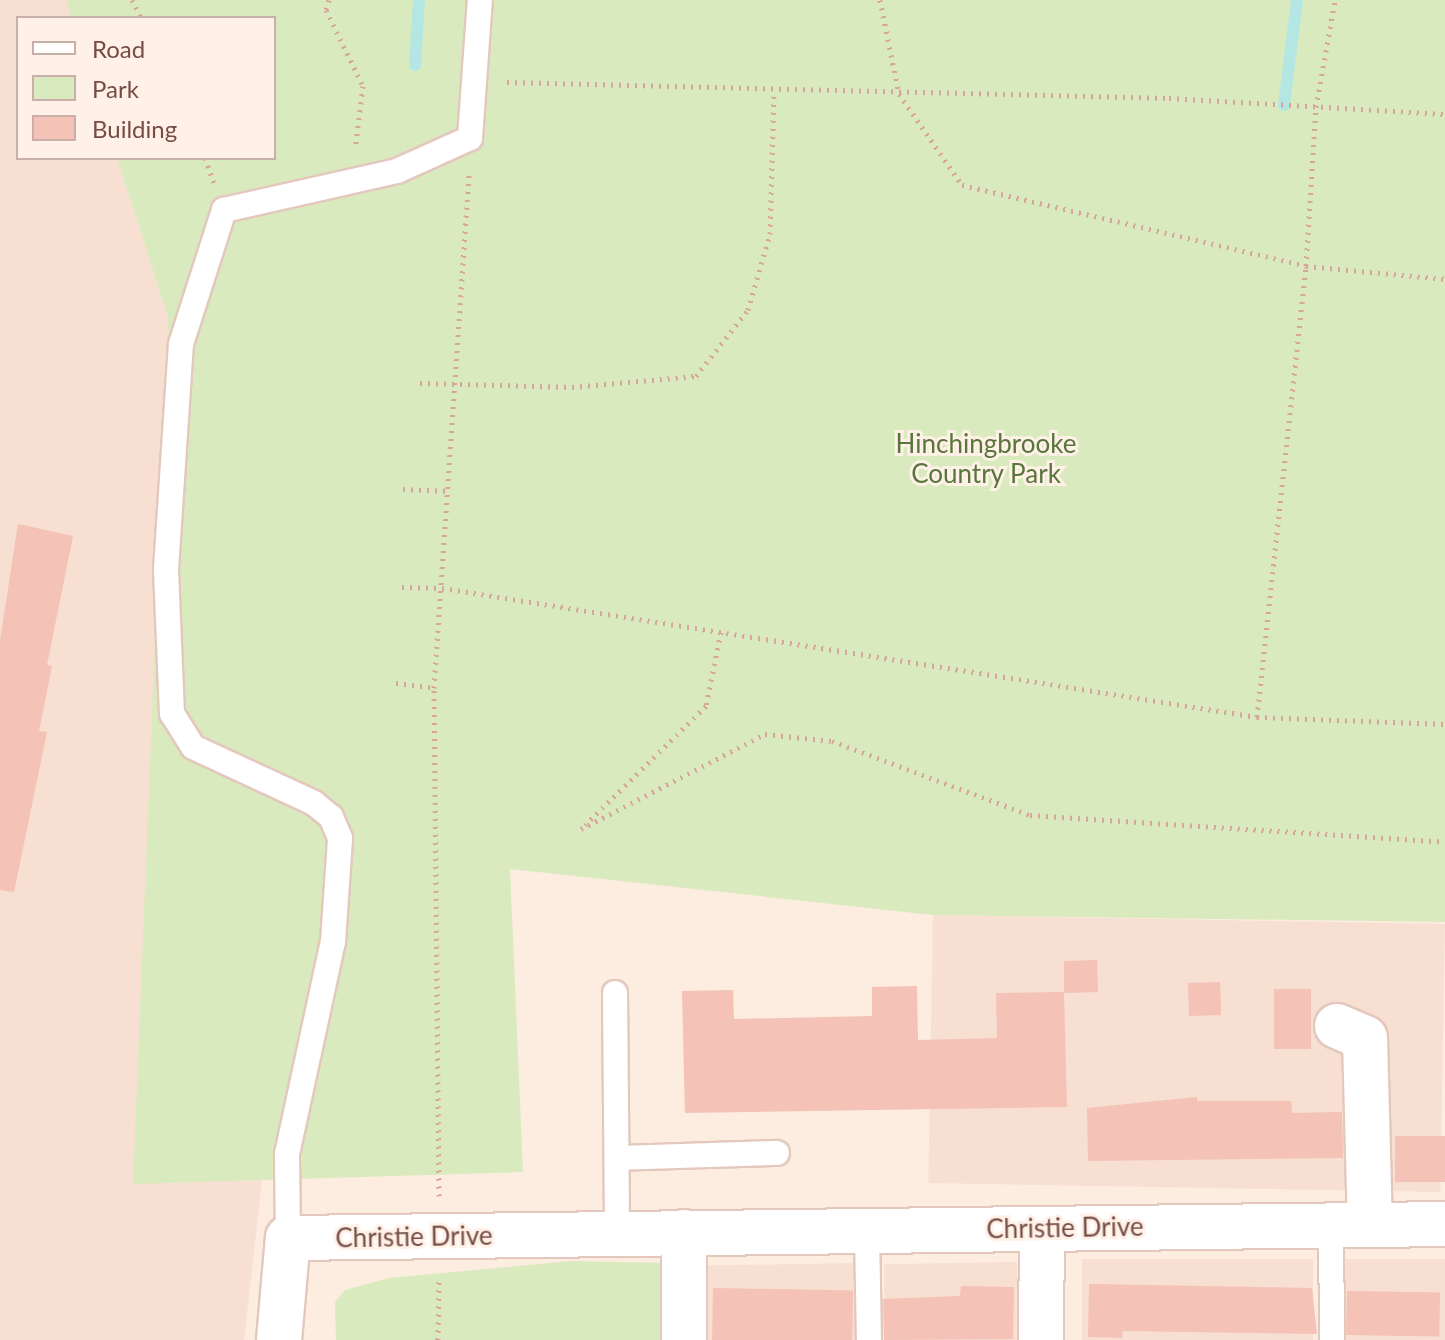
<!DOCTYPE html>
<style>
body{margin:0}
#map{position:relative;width:1445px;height:1340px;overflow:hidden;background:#fdece0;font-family:Lato,sans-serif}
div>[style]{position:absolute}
.residential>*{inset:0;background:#f7dfd1;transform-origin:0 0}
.green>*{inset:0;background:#d9ebbe}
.stream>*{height:12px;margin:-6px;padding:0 6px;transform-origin:6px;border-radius:6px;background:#b4e7e4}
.building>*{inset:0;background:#f4c2b6;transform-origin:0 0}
.path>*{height:5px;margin-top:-2.5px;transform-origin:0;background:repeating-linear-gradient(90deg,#d8a59a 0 2px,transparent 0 8px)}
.roads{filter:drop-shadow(2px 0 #e4c8be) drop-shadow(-2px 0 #e4c8be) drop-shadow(0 2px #e4c8be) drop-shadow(0 -2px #e4c8be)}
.lane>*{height:24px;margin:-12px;padding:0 12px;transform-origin:12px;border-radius:12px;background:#fff}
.street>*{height:44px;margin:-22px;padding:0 22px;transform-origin:22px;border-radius:22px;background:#fff}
span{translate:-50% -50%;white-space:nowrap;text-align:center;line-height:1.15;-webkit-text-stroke:6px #fff1e7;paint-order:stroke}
.park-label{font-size:26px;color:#58763c}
.street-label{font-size:26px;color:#754d46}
.legend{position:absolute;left:16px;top:16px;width:260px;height:144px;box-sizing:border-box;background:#fff1e7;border:2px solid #c8afa7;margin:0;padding:10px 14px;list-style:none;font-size:24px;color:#754d46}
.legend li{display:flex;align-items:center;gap:16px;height:40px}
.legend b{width:40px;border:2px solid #c8afa7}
</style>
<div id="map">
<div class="residential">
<i style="clip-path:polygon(0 0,66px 0,72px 18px,18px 18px,18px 158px,117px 158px,168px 317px,134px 1183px,262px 1180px,244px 1340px,0 1340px)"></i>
<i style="left:933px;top:915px;width:512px;height:268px;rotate:1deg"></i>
<i style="left:1082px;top:1259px;width:231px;height:81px"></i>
<i style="left:1342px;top:1259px;width:103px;height:81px"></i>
<i style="left:1017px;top:1262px;width:78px;height:133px;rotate:89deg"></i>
<i style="left:856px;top:1263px;width:77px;height:150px;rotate:89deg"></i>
</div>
<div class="green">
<i style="clip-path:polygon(66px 0,1445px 0,1445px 922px,933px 915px,510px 869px,523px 1172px,133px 1184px,168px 317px,117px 158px,274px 158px,274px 18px,72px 18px)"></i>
<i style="clip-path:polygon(572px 1261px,662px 1263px,666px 1340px,336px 1340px,335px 1302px,345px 1290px,389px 1278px)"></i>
</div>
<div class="stream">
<i style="left:415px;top:65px;width:65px;rotate:-86.5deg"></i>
<i style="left:1284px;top:105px;width:106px;rotate:-82.9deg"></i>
</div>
<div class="building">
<i style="clip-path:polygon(18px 524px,73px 536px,47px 665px,52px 666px,39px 731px,47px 732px,14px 892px,0 890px,0 641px)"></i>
<i style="clip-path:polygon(1097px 960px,1098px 992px,1064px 993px,1067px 1107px,685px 1113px,682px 991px,733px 990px,734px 1019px,872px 1016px,872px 987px,917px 986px,918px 1040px,997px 1038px,996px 993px,1064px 992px,1064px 961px)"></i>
<i style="left:1220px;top:982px;width:33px;height:32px;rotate:88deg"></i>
<i style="left:1274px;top:989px;width:37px;height:60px"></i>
<i style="clip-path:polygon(1197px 1097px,1197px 1101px,1291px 1101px,1292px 1113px,1342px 1112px,1343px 1158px,1088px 1161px,1087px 1108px)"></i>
<i style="left:1445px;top:1136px;width:46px;height:50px;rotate:90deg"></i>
<i style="clip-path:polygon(1089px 1284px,1312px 1288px,1317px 1334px,1123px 1331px,1122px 1338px,1088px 1337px)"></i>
<i style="clip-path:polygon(961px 1286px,1014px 1287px,1013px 1339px,884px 1340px,883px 1299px,960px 1296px)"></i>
<i style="left:713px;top:1288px;width:140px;height:52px;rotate:1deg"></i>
<i style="left:1347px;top:1291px;width:93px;height:44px;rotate:1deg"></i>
</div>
<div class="path">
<i style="left:132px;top:0;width:20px;rotate:63deg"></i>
<i style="left:329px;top:0;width:10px;rotate:107deg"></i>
<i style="left:326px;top:10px;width:85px;rotate:64deg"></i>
<i style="left:363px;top:86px;width:64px;rotate:97.1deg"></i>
<i style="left:880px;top:0;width:96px;rotate:78.6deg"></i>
<i style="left:899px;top:94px;width:111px;rotate:55.3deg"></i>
<i style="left:962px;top:185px;width:353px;rotate:13.2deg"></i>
<i style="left:1306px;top:266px;width:140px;rotate:5.3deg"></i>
<i style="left:507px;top:82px;width:662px;rotate:1.38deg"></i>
<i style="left:1169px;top:98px;width:276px;rotate:3.3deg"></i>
<i style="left:205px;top:158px;width:27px;rotate:70deg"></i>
<i style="left:420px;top:383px;width:152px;rotate:1.5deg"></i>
<i style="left:572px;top:387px;width:124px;rotate:-5.1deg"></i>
<i style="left:696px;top:376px;width:84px;rotate:-51.8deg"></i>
<i style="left:748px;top:310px;width:79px;rotate:-73.9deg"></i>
<i style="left:770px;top:234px;width:141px;rotate:-88.4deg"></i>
<i style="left:403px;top:489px;width:47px;rotate:2.4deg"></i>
<i style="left:402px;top:587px;width:40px;rotate:1.4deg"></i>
<i style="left:442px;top:588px;width:825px;rotate:8.99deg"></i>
<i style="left:1257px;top:717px;width:188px;rotate:2.1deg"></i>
<i style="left:721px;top:632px;width:76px;rotate:101.5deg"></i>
<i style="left:706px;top:706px;width:175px;rotate:135.5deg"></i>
<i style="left:581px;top:829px;width:207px;rotate:-27.3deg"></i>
<i style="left:765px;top:734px;width:67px;rotate:6deg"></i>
<i style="left:832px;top:741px;width:211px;rotate:20.5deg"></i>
<i style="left:1030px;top:815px;width:416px;rotate:3.7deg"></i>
<i style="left:396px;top:683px;width:38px;rotate:7deg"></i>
<i style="left:1257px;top:717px;width:454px;rotate:-83.8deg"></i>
<i style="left:1306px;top:266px;width:159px;rotate:-86.4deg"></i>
<i style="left:1316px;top:107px;width:109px;rotate:-79.9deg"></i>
<i style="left:439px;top:1196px;width:508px;rotate:-90.56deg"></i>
<i style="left:434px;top:688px;width:514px;rotate:-86.1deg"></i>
<i style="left:438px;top:1340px;width:62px;rotate:-89.1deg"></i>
</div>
<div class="roads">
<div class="lane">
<i style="left:615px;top:993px;width:241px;rotate:89.5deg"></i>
<i style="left:617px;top:1158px;width:160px;rotate:-1.8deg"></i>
<i style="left:1331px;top:1225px;width:115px;rotate:89.5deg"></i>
<i style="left:867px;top:1230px;width:110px;rotate:89deg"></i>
<i style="left:288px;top:1238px;width:84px;rotate:-90.7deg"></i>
<i style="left:287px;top:1154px;width:217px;rotate:-77.8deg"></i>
<i style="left:333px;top:942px;width:104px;rotate:-86.1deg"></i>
<i style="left:340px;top:838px;width:23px;rotate:-113deg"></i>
<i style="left:331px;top:817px;width:22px;rotate:-141deg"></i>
<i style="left:314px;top:803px;width:133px;rotate:-155.2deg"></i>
<i style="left:193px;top:747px;width:39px;rotate:-122deg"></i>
<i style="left:172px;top:714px;width:145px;rotate:-92.4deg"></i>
<i style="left:166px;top:569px;width:225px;rotate:-86.2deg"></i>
<i style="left:181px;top:344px;width:141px;rotate:-72.2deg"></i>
<i style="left:224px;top:210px;width:177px;rotate:-12.7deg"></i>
<i style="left:397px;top:171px;width:80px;rotate:-24.3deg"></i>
<i style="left:470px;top:138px;width:138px;rotate:-85.9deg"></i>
</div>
<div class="street">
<i style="left:1337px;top:1026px;width:30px;rotate:23deg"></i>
<i style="left:1365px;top:1038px;width:187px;rotate:88.5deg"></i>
<i style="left:279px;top:1340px;width:102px;rotate:-85deg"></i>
<i style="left:288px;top:1238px;width:1157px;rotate:-0.69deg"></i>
<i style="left:684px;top:1340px;width:108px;rotate:-90deg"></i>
<i style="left:1041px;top:1340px;width:111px;rotate:-89.5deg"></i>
</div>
</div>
<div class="park-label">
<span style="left:986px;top:459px">Hinchingbrooke<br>Country Park</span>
</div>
<div class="street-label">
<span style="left:1065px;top:1228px;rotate:-1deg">Christie Drive</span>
<span style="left:414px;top:1237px;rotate:-1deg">Christie Drive</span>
</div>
<ul class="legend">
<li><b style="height:10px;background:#fff"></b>Road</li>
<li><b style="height:22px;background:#d9ebbe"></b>Park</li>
<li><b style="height:22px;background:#f4c2b6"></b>Building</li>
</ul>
</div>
